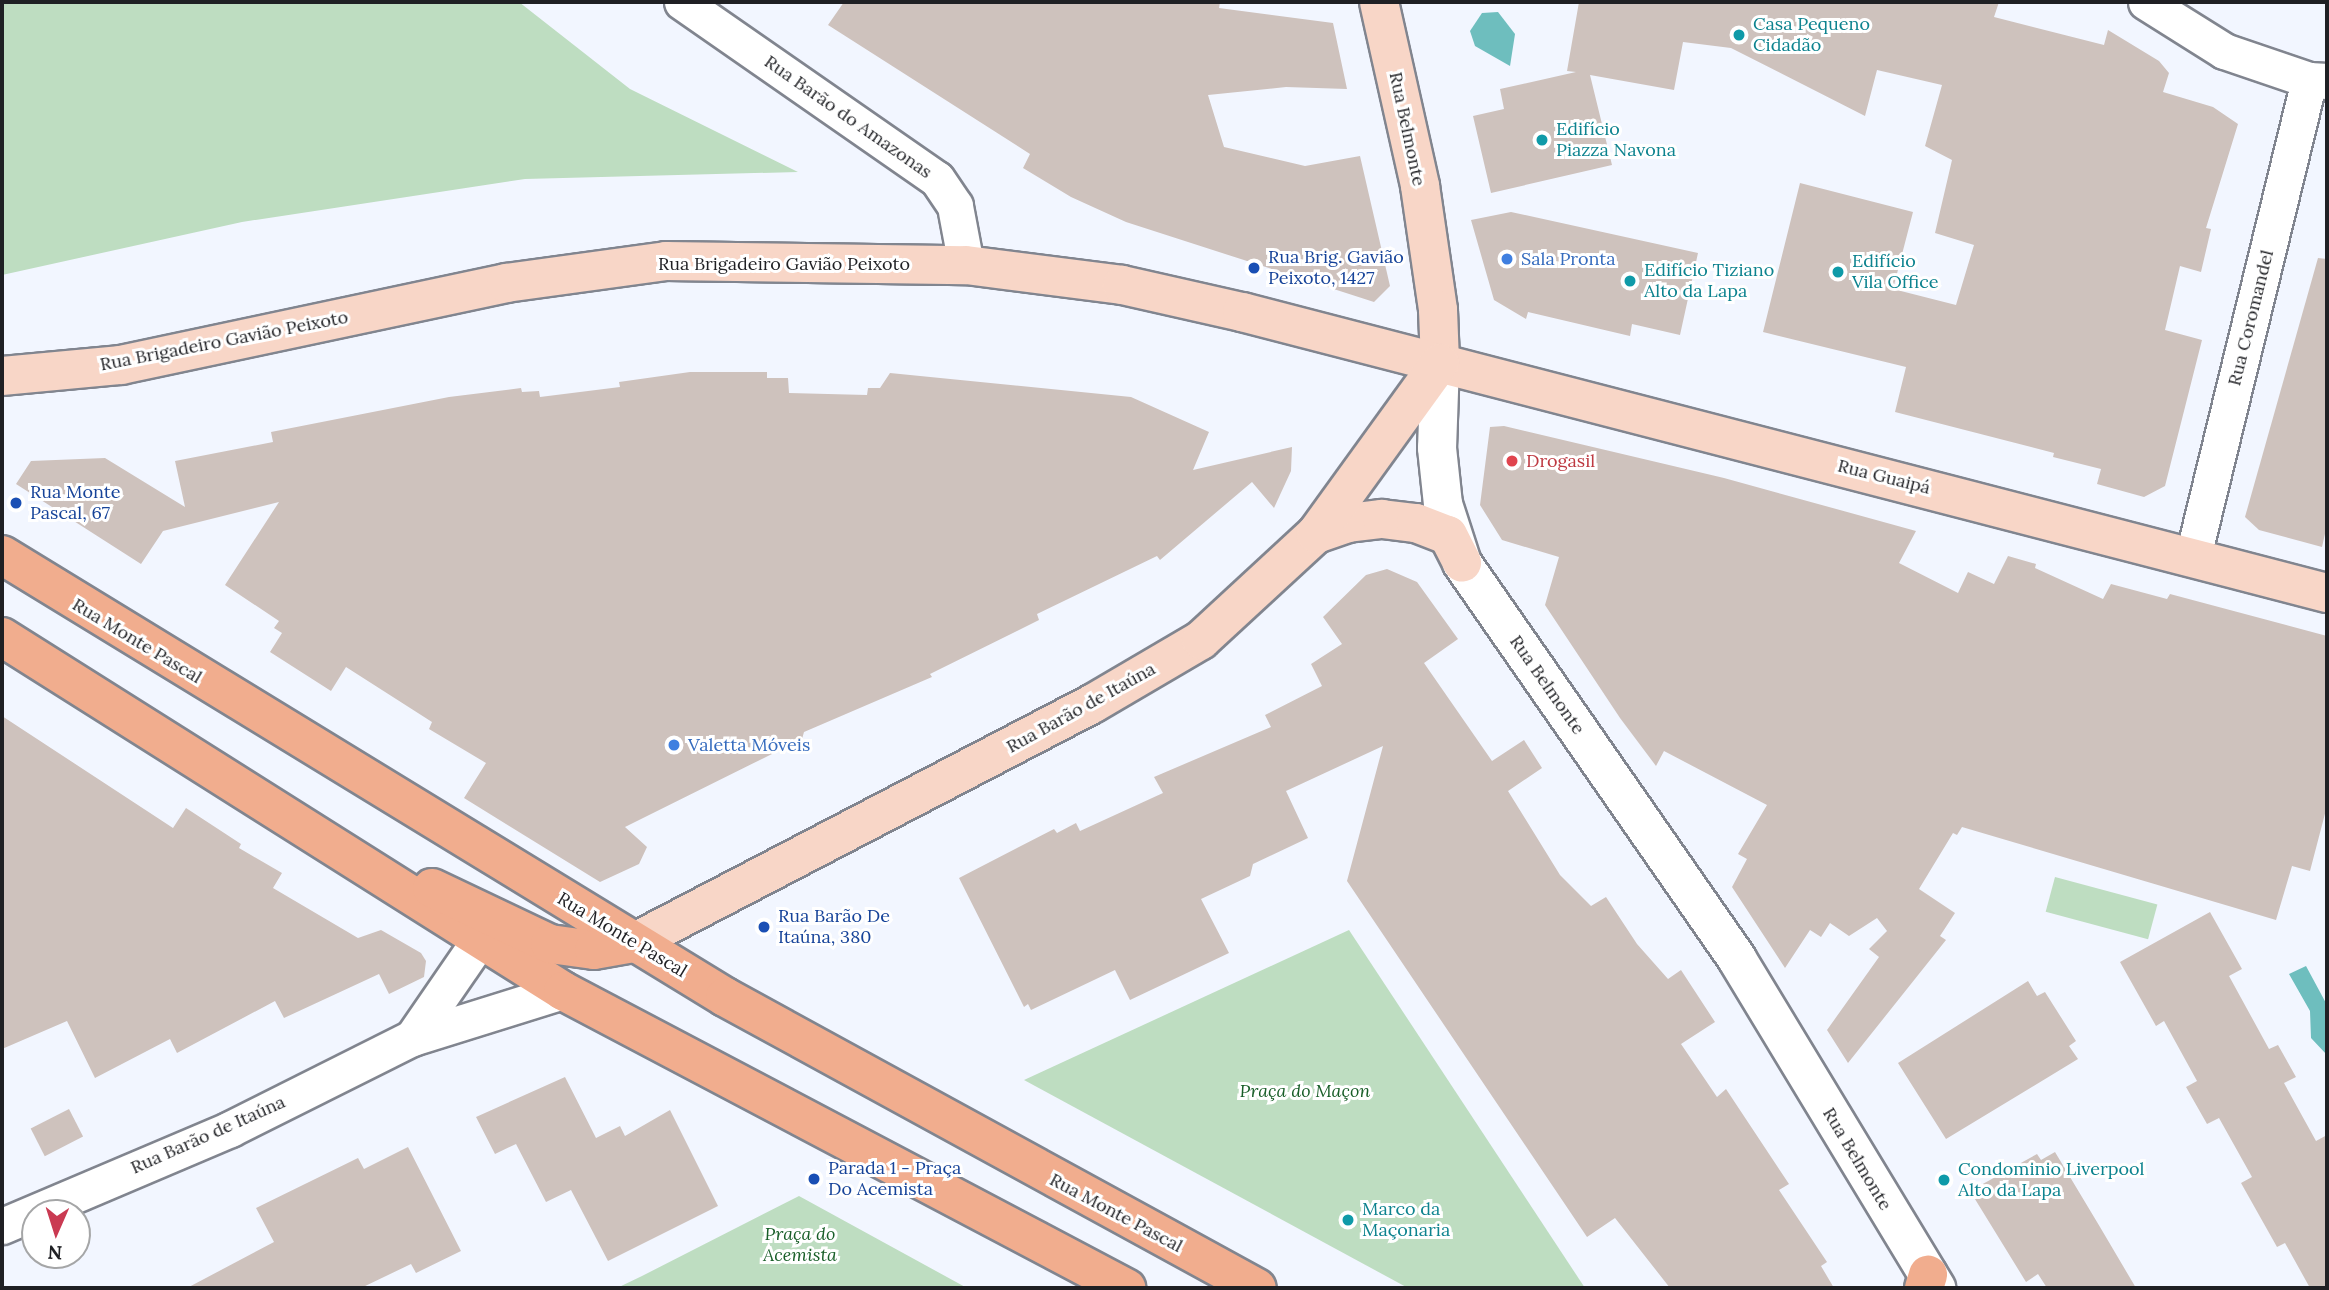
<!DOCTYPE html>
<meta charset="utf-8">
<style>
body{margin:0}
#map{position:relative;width:2329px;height:1290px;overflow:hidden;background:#f2f6ff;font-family:Lora,serif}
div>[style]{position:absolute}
.green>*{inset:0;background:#beddc1;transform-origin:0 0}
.water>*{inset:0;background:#6ebebe}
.building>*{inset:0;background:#cec2bd;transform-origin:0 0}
.roads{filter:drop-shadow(2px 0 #81858f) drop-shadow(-2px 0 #81858f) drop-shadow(0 2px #81858f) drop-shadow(0 -2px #81858f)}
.minor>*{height:35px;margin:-17.5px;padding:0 17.5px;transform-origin:17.5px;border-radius:17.5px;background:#fff}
.tertiary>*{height:38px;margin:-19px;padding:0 19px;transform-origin:19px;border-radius:19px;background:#fff}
.secondary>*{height:38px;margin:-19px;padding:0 19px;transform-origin:19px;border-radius:19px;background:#f8d6c7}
.primary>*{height:38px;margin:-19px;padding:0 19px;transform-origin:19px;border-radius:19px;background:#f1ad8e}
.dots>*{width:19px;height:19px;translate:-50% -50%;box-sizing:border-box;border:4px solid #fff;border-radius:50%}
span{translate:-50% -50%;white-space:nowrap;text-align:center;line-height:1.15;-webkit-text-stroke:6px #fff;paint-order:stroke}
.culture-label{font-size:18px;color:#0d838f}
.left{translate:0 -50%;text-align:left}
.street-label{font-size:18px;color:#1f2024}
.transit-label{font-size:18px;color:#164399}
.shop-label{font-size:18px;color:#366cbe}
.health-label{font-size:18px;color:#be3a42}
.park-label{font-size:18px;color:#185e28;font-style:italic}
.frame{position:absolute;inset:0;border:4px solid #1f2024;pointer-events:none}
.north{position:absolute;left:21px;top:1199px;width:70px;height:70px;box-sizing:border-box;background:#fff;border:2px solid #a5a6a7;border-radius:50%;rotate:183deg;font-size:19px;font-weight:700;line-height:28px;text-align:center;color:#1f2024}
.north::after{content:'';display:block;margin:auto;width:24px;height:32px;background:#ca3a52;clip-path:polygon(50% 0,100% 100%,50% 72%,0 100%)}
</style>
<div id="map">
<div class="green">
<i style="clip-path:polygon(2px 2px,519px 2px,630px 89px,798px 172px,525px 179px,242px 222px,2px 275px)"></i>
<i style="left:2055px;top:877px;width:106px;height:36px;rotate:15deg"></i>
<i style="clip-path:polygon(1349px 930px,1585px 1288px,1408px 1288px,1024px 1080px)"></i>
<i style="clip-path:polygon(799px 1196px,967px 1288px,617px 1288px,642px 1276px)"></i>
</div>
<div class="water">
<i style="clip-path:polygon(1498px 12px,1515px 34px,1510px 66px,1475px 46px,1470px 31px,1482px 13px)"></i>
<i style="clip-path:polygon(2306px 966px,2327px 1005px,2327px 1055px,2311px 1038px,2310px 1011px,2289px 974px)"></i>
</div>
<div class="building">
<i style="clip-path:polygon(844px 2px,1220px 2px,1219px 8px,1333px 23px,1347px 89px,1286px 87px,1208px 95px,1224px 147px,1305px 166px,1360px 156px,1390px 286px,1374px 302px,1126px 222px,1071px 197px,1023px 168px,1030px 154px,828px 25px)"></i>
<i style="clip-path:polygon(1579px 2px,1999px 2px,1994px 17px,2104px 45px,2108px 30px,2159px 61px,2169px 73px,2163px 92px,2213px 107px,2238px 124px,2206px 228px,2211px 229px,2201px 272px,2180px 266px,2165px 330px,2202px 340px,2165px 486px,2144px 497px,2097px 484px,2101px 469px,2053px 457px,2054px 453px,1895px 412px,1906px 367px,1763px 332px,1800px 183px,1913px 212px,1893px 289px,1956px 305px,1974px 245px,1935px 233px,1952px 160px,1925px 146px,1942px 85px,1877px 70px,1865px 116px,1731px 48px,1683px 42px,1674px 90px,1590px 75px,1612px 165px,1491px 193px,1473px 116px,1504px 109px,1500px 89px,1576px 72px,1567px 71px)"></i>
<i style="clip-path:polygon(1511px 212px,1698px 253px,1680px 335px,1632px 324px,1630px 336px,1528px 312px,1526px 319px,1494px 300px,1471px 220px)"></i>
<i style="clip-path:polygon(2318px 258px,2327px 259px,2327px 525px,2322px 547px,2259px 530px,2245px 517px)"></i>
<i style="clip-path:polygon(690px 372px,767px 372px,767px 378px,788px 378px,789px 393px,867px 395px,868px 388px,880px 388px,890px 373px,1131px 397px,1209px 432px,1193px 470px,1292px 447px,1291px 471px,1274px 508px,1252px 482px,1160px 560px,1157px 556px,1037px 614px,1039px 620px,930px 674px,932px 677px,804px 732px,802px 739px,625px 827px,647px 847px,639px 864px,600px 882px,464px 798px,486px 763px,429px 729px,432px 722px,346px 667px,331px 691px,270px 652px,282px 633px,274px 628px,279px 621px,225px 585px,279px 502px,163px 531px,141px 564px,16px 484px,31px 461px,105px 458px,185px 507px,175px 461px,273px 442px,271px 432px,449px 397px,521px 388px,522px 392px,539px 391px,540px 397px,620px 387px,619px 382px)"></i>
<i style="clip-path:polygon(1504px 426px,1724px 478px,1916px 531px,1899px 563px,1958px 593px,1968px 572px,1994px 584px,2008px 556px,2036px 564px,2035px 568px,2103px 599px,2111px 584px,2167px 599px,2170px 594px,2327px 636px,2327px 806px,2310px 871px,2292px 866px,2276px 920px,1962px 827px,1957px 835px,1953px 833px,1919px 889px,1955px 913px,1940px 936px,1946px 940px,1848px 1063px,1827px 1030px,1879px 957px,1869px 949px,1887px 931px,1877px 918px,1849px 936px,1830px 923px,1821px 937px,1810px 930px,1785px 968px,1732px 887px,1747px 859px,1738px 854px,1767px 805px,1664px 751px,1656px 766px,1620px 718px,1545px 605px,1559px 557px,1502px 540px,1480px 505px,1490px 427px)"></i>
<i style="clip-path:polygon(1387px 569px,1417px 582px,1458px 639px,1424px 663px,1492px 761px,1524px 740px,1542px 768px,1508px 791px,1560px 875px,1591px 906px,1606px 897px,1637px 944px,1668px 979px,1681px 970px,1715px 1022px,1681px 1044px,1717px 1097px,1726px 1089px,1789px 1184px,1779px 1190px,1827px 1262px,1821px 1266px,1834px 1288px,1670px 1288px,1615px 1218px,1587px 1237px,1347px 881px,1383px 746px,1286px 791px,1308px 838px,1253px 864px,1250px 876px,1201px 899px,1229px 953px,1130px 1000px,1115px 970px,1031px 1010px,1028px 1004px,1024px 1007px,959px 878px,1054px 829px,1057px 833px,1076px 823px,1080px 831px,1163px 793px,1154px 777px,1271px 727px,1265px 715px,1322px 686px,1311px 664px,1342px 644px,1323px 617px,1366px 575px)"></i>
<i style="clip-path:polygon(2px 716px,173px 828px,186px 808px,241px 844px,239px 848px,282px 873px,273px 888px,358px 938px,381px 930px,421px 953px,426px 961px,424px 977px,389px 994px,379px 974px,284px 1018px,275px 1001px,177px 1053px,170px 1039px,95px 1078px,67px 1021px,2px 1049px)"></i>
<i style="clip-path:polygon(2210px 912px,2242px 969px,2229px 976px,2269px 1049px,2278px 1045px,2296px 1077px,2284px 1083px,2316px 1141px,2327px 1135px,2327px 1288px,2310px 1288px,2285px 1243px,2277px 1247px,2241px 1183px,2252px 1177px,2219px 1118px,2207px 1124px,2186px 1087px,2197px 1081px,2164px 1021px,2156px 1026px,2120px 962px)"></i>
<i style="clip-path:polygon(2028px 981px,2037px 996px,2045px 992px,2076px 1041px,2069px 1046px,2078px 1059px,1946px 1139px,1898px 1063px)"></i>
<i style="clip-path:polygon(565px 1077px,596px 1138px,620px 1126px,625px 1136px,670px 1110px,718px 1206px,608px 1261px,571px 1190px,546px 1202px,516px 1144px,495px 1154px,476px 1117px)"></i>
<i style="left:69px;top:1109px;width:31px;height:43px;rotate:63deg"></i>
<i style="clip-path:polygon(408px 1147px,461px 1251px,416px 1273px,411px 1264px,361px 1288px,187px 1288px,274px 1242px,256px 1208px,358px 1158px,364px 1169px)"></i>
<i style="clip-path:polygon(2055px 1152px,2100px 1227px,2136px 1288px,2047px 1288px,2038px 1274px,2026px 1282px,1970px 1191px,2037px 1154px,2041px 1160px)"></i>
</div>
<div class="roads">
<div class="minor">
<i style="left:682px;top:2px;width:310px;rotate:34.8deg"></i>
<i style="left:937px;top:179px;width:32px;rotate:56deg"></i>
<i style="left:955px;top:206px;width:60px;rotate:79.4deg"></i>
<i style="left:2146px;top:2px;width:92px;rotate:32.1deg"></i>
<i style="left:2224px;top:51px;width:90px;rotate:18.8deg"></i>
<i style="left:2309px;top:80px;width:18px;rotate:3deg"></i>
<i style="left:2193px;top:556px;width:490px;rotate:-76.3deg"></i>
<i style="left:412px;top:1038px;width:116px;rotate:-55.5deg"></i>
<i style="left:2px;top:1226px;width:248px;rotate:-23deg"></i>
<i style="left:230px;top:1129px;width:203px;rotate:-26.6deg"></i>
<i style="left:412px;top:1038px;width:158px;rotate:-17.3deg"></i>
</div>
<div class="tertiary">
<i style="left:1440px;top:363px;width:85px;rotate:92deg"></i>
<i style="left:1437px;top:448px;width:56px;rotate:83.9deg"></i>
<i style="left:1443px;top:504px;width:62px;rotate:72.1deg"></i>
<i style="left:1462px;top:563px;width:482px;rotate:55.2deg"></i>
<i style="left:1737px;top:959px;width:385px;rotate:58.8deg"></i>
</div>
<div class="secondary">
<i style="left:1379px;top:2px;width:189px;rotate:77.4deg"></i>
<i style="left:1420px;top:186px;width:125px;rotate:81.7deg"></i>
<i style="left:1438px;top:310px;width:53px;rotate:87.8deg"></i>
<i style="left:2px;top:376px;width:120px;rotate:-5.3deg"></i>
<i style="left:121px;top:365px;width:394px;rotate:-12deg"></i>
<i style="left:506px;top:283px;width:162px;rotate:-7.8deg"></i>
<i style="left:666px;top:261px;width:300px;rotate:0.8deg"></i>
<i style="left:966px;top:265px;width:157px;rotate:7.3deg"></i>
<i style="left:1122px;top:285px;width:123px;rotate:12.7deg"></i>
<i style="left:1242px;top:312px;width:1121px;rotate:14.52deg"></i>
<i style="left:1316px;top:534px;width:34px;rotate:-19deg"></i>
<i style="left:1348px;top:523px;width:34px;rotate:-7deg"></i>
<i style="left:1382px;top:519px;width:34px;rotate:7deg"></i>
<i style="left:1416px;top:523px;width:34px;rotate:21deg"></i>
<i style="left:1448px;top:535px;width:31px;rotate:63deg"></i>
<i style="left:633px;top:943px;width:517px;rotate:-27.51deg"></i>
<i style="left:1092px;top:704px;width:126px;rotate:-30.4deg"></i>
<i style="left:1201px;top:640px;width:156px;rotate:-42.7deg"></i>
<i style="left:1316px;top:534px;width:211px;rotate:-54.1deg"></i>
</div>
<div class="primary">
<i style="left:2px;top:555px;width:847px;rotate:31.44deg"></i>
<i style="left:725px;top:997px;width:606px;rotate:28.68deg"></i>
<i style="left:2px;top:637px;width:663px;rotate:32.25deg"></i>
<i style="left:563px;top:991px;width:637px;rotate:27.81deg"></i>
<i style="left:432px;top:888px;width:131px;rotate:25.4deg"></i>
<i style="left:550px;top:944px;width:44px;rotate:7.8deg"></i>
<i style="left:594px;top:950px;width:40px;rotate:-10deg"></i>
<i style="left:1924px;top:1288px;width:14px;rotate:-73deg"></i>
</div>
</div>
<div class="dots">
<i style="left:1739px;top:35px;background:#0f9aa8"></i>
<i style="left:1542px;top:140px;background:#0f9aa8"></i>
<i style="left:1507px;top:259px;background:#3f7fe0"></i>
<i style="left:1254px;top:268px;background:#1a4fb4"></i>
<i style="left:1838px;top:272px;background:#0f9aa8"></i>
<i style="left:1630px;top:281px;background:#0f9aa8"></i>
<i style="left:1512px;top:461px;background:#e0444e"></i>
<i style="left:16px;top:503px;background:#1a4fb4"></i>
<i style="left:674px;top:745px;background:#3f7fe0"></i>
<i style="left:764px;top:927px;background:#1a4fb4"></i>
<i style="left:814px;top:1179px;background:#1a4fb4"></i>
<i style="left:1944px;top:1180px;background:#0f9aa8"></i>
<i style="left:1348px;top:1220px;background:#0f9aa8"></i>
</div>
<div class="culture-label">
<span class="left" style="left:1753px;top:35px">Casa Pequeno<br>Cidadão</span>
<span class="left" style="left:1556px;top:140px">Edifício<br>Piazza Navona</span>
<span class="left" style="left:1852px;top:272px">Edifício<br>Vila Office</span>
<span class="left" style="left:1644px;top:281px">Edifício Tiziano<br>Alto da Lapa</span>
<span class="left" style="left:1958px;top:1180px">Condominio Liverpool<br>Alto da Lapa</span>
<span class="left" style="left:1362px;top:1220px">Marco da<br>Maçonaria</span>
</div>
<div class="street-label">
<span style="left:848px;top:117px;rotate:35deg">Rua Barão do Amazonas</span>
<span style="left:1407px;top:129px;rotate:78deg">Rua Belmonte</span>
<span style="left:784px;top:264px">Rua Brigadeiro Gavião Peixoto</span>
<span style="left:2251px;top:318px;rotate:-76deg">Rua Coromandel</span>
<span style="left:224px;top:341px;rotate:-11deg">Rua Brigadeiro Gavião Peixoto</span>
<span style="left:1884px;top:477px;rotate:14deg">Rua Guaipá</span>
<span style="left:137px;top:641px;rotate:31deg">Rua Monte Pascal</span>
<span style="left:1547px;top:685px;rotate:55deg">Rua Belmonte</span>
<span style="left:1081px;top:708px;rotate:-29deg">Rua Barão de Itaúna</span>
<span style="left:622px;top:935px;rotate:31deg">Rua Monte Pascal</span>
<span style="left:208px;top:1135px;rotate:-24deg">Rua Barão de Itaúna</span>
<span style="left:1857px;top:1159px;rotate:59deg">Rua Belmonte</span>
<span style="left:1116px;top:1213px;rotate:28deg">Rua Monte Pascal</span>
</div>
<div class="transit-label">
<span class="left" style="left:1268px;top:268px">Rua Brig. Gavião<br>Peixoto, 1427</span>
<span class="left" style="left:30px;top:503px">Rua Monte<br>Pascal, 67</span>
<span class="left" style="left:778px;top:927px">Rua Barão De<br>Itaúna, 380</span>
<span class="left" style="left:828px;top:1179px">Parada 1 - Praça<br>Do Acemista</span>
</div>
<div class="shop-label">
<span class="left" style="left:1521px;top:259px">Sala Pronta</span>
<span class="left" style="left:688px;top:745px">Valetta Móveis</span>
</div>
<div class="health-label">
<span class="left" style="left:1526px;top:461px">Drogasil</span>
</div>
<div class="park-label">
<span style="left:1305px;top:1091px">Praça do Maçon</span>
<span style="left:800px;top:1245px">Praça do<br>Acemista</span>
</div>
<div class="frame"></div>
<div class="north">N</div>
</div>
